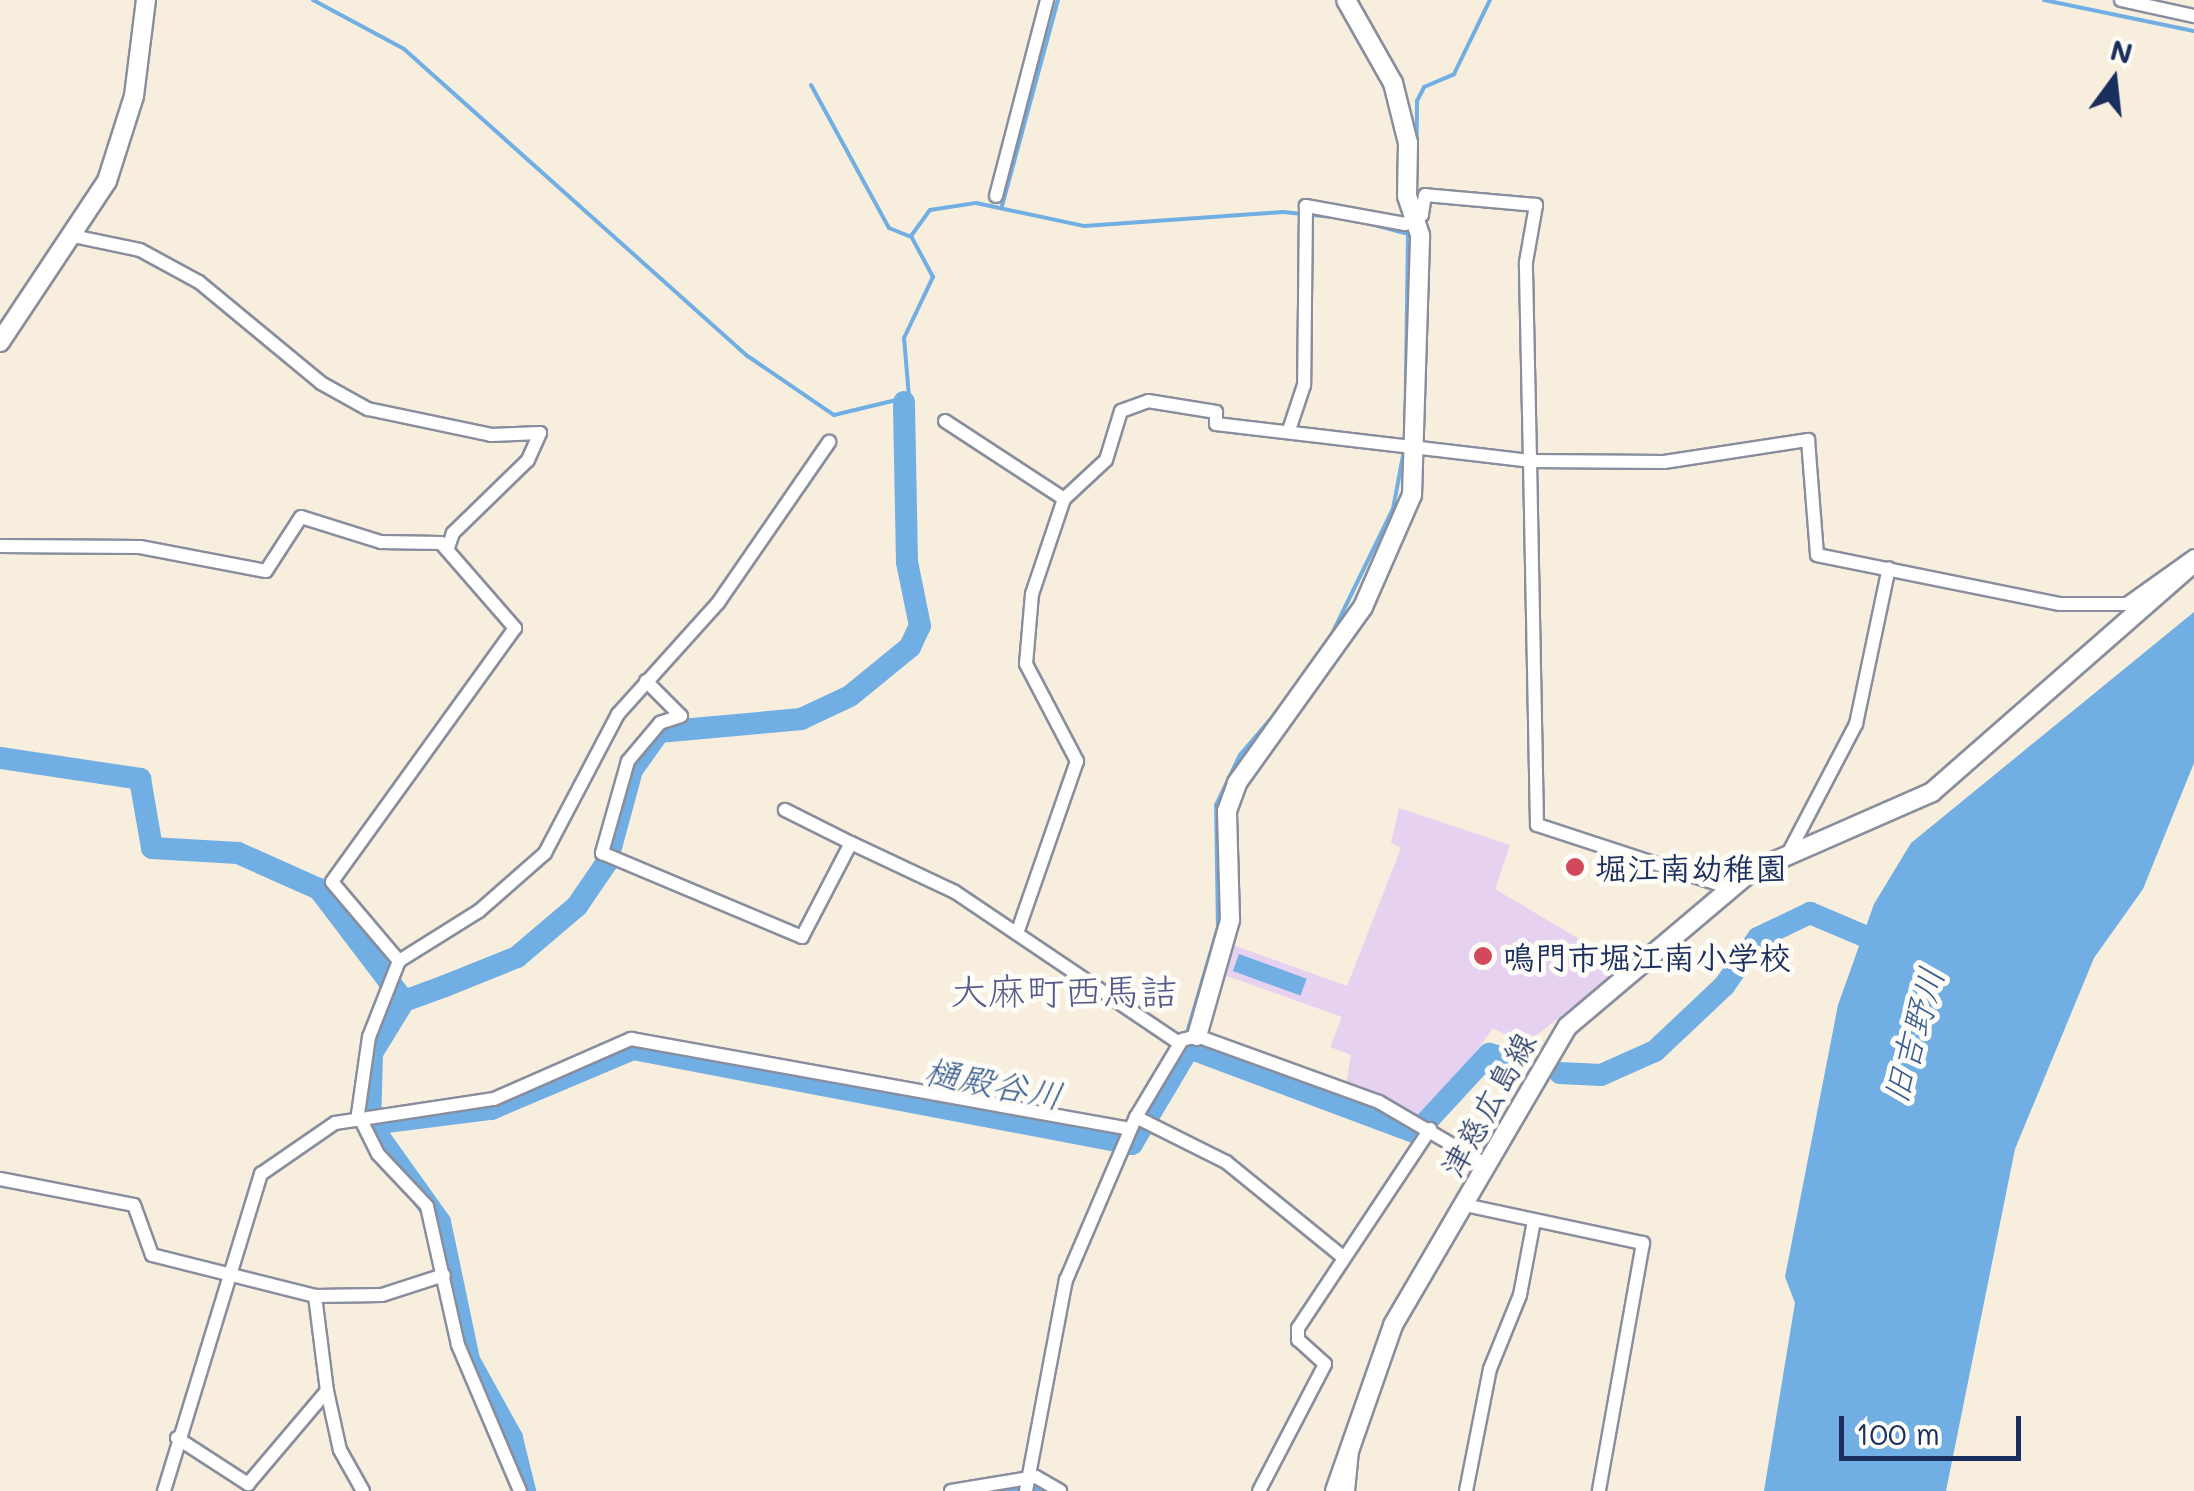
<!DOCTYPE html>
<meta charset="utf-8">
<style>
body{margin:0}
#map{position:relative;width:2194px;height:1491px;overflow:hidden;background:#f7eedd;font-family:Mali,"Klee One",sans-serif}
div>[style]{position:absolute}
.built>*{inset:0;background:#e6d2f0}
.water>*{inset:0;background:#70aee3;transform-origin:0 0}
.stream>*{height:4px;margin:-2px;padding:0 2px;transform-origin:2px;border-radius:2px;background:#70aee3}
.river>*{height:22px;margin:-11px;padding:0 11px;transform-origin:11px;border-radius:11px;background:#70aee3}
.roads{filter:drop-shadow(2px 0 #898e9e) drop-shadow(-2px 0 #898e9e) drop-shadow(0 2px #898e9e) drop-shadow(0 -2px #898e9e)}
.street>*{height:12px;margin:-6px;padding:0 6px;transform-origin:6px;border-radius:6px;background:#fff}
.secondary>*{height:18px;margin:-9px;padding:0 9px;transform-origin:9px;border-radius:9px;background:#fff}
.dots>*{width:28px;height:28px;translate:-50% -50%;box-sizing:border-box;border:5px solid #fdfcf7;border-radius:50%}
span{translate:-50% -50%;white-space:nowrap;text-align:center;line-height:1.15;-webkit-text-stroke:10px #fdfcf7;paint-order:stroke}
.poi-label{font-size:32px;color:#1b2f5e;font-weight:700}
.left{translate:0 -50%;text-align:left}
.street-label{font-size:32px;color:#1b2f5e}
.water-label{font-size:35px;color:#395b8d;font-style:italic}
.quarter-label{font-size:38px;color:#535989}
.north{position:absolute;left:2064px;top:30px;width:100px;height:100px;-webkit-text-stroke:8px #fdfcf7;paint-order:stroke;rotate:15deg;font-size:28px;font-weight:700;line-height:40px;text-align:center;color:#1b2f5e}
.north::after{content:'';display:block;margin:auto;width:35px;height:45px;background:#1b2f5e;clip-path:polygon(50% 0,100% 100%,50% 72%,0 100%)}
.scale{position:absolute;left:1839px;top:1416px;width:182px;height:45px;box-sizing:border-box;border:5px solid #1b2f5e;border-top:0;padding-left:12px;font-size:30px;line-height:35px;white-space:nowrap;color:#1b2f5e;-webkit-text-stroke:8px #fdfcf7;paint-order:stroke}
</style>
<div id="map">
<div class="built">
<i style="clip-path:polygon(1399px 808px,1510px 845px,1495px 889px,1625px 966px,1524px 1045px,1493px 1028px,1427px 1119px,1346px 1084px,1351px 1055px,1330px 1047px,1342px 1017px,1224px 975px,1233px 945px,1347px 986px,1401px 848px,1391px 843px)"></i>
</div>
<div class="water">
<i style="clip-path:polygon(2194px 612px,2194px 763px,2143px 889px,2094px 958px,2015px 1149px,1946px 1491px,1764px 1491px,1795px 1303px,1785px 1277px,1838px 1005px,1874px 904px,1911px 843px)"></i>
<i style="left:1239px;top:954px;width:72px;height:18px;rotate:20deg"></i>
</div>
<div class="stream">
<i style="left:313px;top:0;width:103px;rotate:28.3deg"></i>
<i style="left:404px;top:49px;width:462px;rotate:41.8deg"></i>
<i style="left:749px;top:357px;width:103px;rotate:34.3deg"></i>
<i style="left:834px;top:415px;width:77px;rotate:-13.5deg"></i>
<i style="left:909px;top:397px;width:59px;rotate:-94.8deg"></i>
<i style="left:904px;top:338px;width:68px;rotate:-64.6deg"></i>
<i style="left:933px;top:277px;width:47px;rotate:-118.2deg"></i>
<i style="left:911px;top:236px;width:32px;rotate:-54deg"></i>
<i style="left:930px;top:210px;width:47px;rotate:-8.7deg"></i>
<i style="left:976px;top:203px;width:110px;rotate:12deg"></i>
<i style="left:1084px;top:226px;width:199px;rotate:-4deg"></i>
<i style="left:1283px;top:212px;width:50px;rotate:5.7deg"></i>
<i style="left:2044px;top:0;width:153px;rotate:11.7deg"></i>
<i style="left:811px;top:85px;width:163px;rotate:61.4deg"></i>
<i style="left:889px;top:228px;width:22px;rotate:22deg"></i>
<i style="left:1416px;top:200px;width:99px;rotate:-89.4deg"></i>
<i style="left:1417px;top:101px;width:16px;rotate:-63deg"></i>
<i style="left:1424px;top:87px;width:33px;rotate:-23deg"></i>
<i style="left:1454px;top:74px;width:82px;rotate:-64.1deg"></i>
<i style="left:1002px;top:206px;width:213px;rotate:-74.8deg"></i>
<i style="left:1367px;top:223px;width:42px;rotate:15deg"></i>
<i style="left:1408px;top:234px;width:207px;rotate:90.8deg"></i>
<i style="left:1329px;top:640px;width:146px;rotate:-64deg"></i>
<i style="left:1393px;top:509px;width:60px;rotate:-79.4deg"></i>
<i style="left:1187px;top:1033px;width:110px;rotate:-73.7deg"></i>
<i style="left:1218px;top:927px;width:122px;rotate:-90.9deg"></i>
<i style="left:1216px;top:805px;width:55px;rotate:-64.4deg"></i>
<i style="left:1240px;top:755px;width:62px;rotate:-49.6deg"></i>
</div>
<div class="river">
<i style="left:0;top:758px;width:142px;rotate:8.5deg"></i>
<i style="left:140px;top:779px;width:70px;rotate:80.1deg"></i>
<i style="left:152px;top:848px;width:86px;rotate:3.3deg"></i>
<i style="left:238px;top:853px;width:89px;rotate:24deg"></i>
<i style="left:319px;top:889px;width:141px;rotate:52.8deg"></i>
<i style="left:404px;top:1001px;width:44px;rotate:-20.1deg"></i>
<i style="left:445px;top:986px;width:78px;rotate:-21.9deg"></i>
<i style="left:517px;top:957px;width:79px;rotate:-40.4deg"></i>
<i style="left:577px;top:906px;width:53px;rotate:-55.7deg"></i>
<i style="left:607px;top:862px;width:95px;rotate:-74.8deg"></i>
<i style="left:632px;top:770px;width:47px;rotate:-54.6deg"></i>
<i style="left:659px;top:732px;width:143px;rotate:-5.2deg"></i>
<i style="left:801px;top:719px;width:54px;rotate:-25.1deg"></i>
<i style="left:850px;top:696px;width:77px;rotate:-39.2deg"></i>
<i style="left:910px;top:647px;width:23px;rotate:-65deg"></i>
<i style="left:920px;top:626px;width:65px;rotate:-101.5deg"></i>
<i style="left:907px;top:562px;width:160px;rotate:-91.1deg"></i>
<i style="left:404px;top:1001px;width:61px;rotate:121.6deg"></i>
<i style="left:372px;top:1053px;width:71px;rotate:91.6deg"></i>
<i style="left:370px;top:1124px;width:122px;rotate:-7.1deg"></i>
<i style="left:491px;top:1109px;width:154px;rotate:-22.9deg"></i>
<i style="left:633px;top:1049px;width:508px;rotate:10.78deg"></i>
<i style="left:1132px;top:1144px;width:112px;rotate:-59.3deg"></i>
<i style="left:1189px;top:1048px;width:242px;rotate:20.5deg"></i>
<i style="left:1416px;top:1133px;width:108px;rotate:-47.3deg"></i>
<i style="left:1489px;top:1054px;width:24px;rotate:15deg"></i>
<i style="left:1560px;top:1073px;width:41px;rotate:2.8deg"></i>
<i style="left:1601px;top:1075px;width:59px;rotate:-24deg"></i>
<i style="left:1655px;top:1051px;width:95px;rotate:-43.3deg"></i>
<i style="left:1724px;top:986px;width:59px;rotate:-54.7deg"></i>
<i style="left:1758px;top:938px;width:58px;rotate:-25.7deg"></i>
<i style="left:1810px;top:913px;width:85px;rotate:22.9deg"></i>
<i style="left:370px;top:1124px;width:120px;rotate:54.5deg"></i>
<i style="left:440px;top:1222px;width:141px;rotate:78.1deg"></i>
<i style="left:469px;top:1360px;width:89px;rotate:61.1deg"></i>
<i style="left:512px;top:1438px;width:55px;rotate:76.2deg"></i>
<i style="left:989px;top:1491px;width:45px"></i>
</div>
<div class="roads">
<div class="street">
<i style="left:2121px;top:0;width:75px;rotate:12.4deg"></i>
<i style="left:996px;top:196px;width:203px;rotate:-75.4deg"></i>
<i style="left:73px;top:236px;width:68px;rotate:11.8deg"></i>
<i style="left:140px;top:250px;width:67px;rotate:28.5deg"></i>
<i style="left:199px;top:282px;width:158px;rotate:39.6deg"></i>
<i style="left:321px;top:383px;width:54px;rotate:29deg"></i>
<i style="left:368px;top:409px;width:126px;rotate:11.9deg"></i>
<i style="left:491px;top:435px;width:49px;rotate:-2.3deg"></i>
<i style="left:540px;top:433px;width:30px;rotate:114deg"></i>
<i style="left:528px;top:460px;width:105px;rotate:135.8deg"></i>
<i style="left:453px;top:533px;width:18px;rotate:109deg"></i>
<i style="left:945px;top:421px;width:142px;rotate:33.2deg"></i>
<i style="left:1064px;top:499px;width:100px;rotate:108.6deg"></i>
<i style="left:1032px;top:594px;width:70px;rotate:94.9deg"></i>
<i style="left:1026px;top:664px;width:110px;rotate:62.3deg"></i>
<i style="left:1077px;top:761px;width:182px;rotate:109.2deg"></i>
<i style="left:1064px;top:499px;width:57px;rotate:-42.9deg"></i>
<i style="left:1106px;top:460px;width:51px;rotate:-73deg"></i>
<i style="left:1121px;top:411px;width:29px;rotate:-20deg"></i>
<i style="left:1148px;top:401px;width:69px;rotate:9.2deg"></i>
<i style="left:1216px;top:412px;width:12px;rotate:90deg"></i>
<i style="left:1216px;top:424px;width:316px;rotate:6.7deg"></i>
<i style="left:1530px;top:461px;width:199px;rotate:-91.2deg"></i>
<i style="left:1526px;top:262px;width:58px;rotate:-80deg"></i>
<i style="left:1536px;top:205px;width:111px;rotate:-174.9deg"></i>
<i style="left:1425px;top:195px;width:20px;rotate:99deg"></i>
<i style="left:1422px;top:215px;width:19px;rotate:152deg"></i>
<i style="left:1405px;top:224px;width:101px;rotate:-169.7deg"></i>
<i style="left:1306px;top:206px;width:179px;rotate:90.6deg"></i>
<i style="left:1304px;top:385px;width:47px;rotate:108.4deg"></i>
<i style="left:0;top:546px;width:140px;rotate:0.4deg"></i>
<i style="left:140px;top:547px;width:128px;rotate:10.8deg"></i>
<i style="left:266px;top:571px;width:64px;rotate:-57.1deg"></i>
<i style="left:301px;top:517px;width:84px;rotate:17.4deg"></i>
<i style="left:381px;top:542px;width:60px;rotate:1deg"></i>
<i style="left:441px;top:543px;width:113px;rotate:49deg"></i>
<i style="left:515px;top:628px;width:313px;rotate:125.8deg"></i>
<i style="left:332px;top:882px;width:104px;rotate:49.7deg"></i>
<i style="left:646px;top:681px;width:49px;rotate:45deg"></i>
<i style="left:681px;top:716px;width:22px;rotate:162deg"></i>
<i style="left:660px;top:723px;width:50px;rotate:130.1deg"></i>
<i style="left:628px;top:761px;width:96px;rotate:105.8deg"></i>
<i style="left:602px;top:853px;width:217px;rotate:22.8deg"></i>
<i style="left:802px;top:937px;width:106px;rotate:-62.5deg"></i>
<i style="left:851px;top:843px;width:74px;rotate:-153.4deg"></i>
<i style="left:851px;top:843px;width:115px;rotate:25.2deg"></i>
<i style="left:955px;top:892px;width:270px;rotate:34deg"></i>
<i style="left:1788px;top:854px;width:147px;rotate:-62.4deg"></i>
<i style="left:1856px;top:724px;width:159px;rotate:-78.1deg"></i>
<i style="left:1730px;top:888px;width:203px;rotate:-161.9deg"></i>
<i style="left:1537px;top:825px;width:364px;rotate:-91.1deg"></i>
<i style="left:1530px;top:461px;width:134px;rotate:0.4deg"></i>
<i style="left:1664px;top:462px;width:146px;rotate:-8.7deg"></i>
<i style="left:1808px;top:440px;width:115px;rotate:85.5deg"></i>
<i style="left:1817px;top:555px;width:248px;rotate:11.4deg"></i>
<i style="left:2060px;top:604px;width:67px"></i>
<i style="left:2127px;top:604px;width:82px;rotate:-35.6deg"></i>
<i style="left:1136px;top:1117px;width:101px;rotate:26.6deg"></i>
<i style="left:1226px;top:1162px;width:151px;rotate:39.1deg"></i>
<i style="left:0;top:1179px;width:136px;rotate:11deg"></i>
<i style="left:134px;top:1205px;width:53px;rotate:70.2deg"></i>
<i style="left:152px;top:1255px;width:168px;rotate:14.1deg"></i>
<i style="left:315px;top:1296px;width:67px;rotate:-0.9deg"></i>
<i style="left:382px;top:1295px;width:65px;rotate:-17.9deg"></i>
<i style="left:1465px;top:1205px;width:182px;rotate:12.1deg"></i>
<i style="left:1643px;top:1243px;width:252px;rotate:100.1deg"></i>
<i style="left:315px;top:1296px;width:96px;rotate:82.8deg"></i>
<i style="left:177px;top:1438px;width:85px;rotate:32.9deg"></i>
<i style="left:248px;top:1484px;width:122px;rotate:-49.7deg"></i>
<i style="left:327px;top:1391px;width:60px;rotate:77.6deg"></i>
<i style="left:340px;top:1450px;width:47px;rotate:60.7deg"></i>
<i style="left:164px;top:1491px;width:332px;rotate:-73deg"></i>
<i style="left:261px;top:1174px;width:90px;rotate:-34.6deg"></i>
<i style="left:335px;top:1123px;width:161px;rotate:-8.6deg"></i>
<i style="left:494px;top:1099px;width:150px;rotate:-23.7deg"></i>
<i style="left:631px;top:1039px;width:507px;rotate:10.22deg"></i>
<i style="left:520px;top:1491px;width:159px;rotate:-113deg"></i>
<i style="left:458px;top:1345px;width:142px;rotate:-102.6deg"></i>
<i style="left:427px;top:1206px;width:71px;rotate:-133.3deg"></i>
<i style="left:378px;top:1154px;width:45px;rotate:-116.6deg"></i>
<i style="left:358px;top:1114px;width:78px;rotate:-81.9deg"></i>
<i style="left:369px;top:1037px;width:82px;rotate:-68.5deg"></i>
<i style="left:399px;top:961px;width:94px;rotate:-32deg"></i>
<i style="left:479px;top:911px;width:88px;rotate:-41.3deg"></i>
<i style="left:545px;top:853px;width:157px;rotate:-62.3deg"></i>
<i style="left:618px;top:714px;width:149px;rotate:-48deg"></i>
<i style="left:718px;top:603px;width:196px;rotate:-55.4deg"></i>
<i style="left:951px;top:1491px;width:86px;rotate:-9.4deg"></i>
<i style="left:1036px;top:1477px;width:28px;rotate:30deg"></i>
<i style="left:1026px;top:1491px;width:215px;rotate:-79.3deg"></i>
<i style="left:1066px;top:1280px;width:177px;rotate:-66.8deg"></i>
<i style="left:1136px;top:1117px;width:90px;rotate:-59.1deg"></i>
<i style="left:1182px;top:1040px;width:16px;rotate:-15deg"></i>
<i style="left:1197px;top:1036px;width:194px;rotate:19.9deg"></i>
<i style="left:1379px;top:1102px;width:125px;rotate:30.3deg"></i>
<i style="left:1259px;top:1491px;width:143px;rotate:-62.5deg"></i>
<i style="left:1325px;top:1364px;width:36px;rotate:-138deg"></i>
<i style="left:1298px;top:1340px;width:12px;rotate:-90deg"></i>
<i style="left:1298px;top:1328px;width:239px;rotate:-56.4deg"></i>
<i style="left:1348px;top:1491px;width:40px;rotate:-84.3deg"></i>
<i style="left:1466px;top:1491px;width:124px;rotate:-78.9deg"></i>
<i style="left:1490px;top:1369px;width:80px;rotate:-67.9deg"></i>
<i style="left:1520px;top:1295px;width:75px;rotate:-79.3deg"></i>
</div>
<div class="secondary">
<i style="left:0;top:342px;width:193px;rotate:-56.4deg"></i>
<i style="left:107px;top:181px;width:89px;rotate:-72.4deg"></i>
<i style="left:134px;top:96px;width:97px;rotate:-82.9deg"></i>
<i style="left:1197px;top:1036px;width:121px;rotate:-74.1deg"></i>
<i style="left:1230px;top:920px;width:109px;rotate:-91.6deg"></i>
<i style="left:1227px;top:811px;width:30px;rotate:-70deg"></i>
<i style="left:1237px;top:783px;width:216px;rotate:-54.4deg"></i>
<i style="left:1363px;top:607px;width:122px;rotate:-66.4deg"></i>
<i style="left:1412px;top:495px;width:260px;rotate:-88.2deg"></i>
<i style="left:1420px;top:235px;width:41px;rotate:-108.4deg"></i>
<i style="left:1407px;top:196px;width:53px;rotate:-88.9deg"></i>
<i style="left:1408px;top:143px;width:62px;rotate:-104deg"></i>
<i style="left:1393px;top:83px;width:95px;rotate:-119.5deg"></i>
<i style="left:1335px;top:1491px;width:176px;rotate:-70.7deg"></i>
<i style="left:1393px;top:1325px;width:346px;rotate:-59.7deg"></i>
<i style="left:1568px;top:1026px;width:238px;rotate:-40.2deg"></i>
<i style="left:1750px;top:872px;width:199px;rotate:-23.7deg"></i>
<i style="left:1932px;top:792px;width:348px;rotate:-41.2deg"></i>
</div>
</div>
<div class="dots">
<i style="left:1575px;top:867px;background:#d1495b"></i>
<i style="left:1483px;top:956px;background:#d1495b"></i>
</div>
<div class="poi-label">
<span class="left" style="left:1595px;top:867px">堀江南幼稚園</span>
<span class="left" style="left:1503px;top:956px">鳴門市堀江南小学校</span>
</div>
<div class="street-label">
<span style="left:1487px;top:1104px;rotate:-61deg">津慈広島線</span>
</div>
<div class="water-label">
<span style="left:1912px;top:1035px;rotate:-74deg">旧吉野川</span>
<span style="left:994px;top:1082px;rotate:11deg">樋殿谷川</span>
</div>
<div class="quarter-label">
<span style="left:1064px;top:991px">大麻町西馬詰</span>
</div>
<div class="north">N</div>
<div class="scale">100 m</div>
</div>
